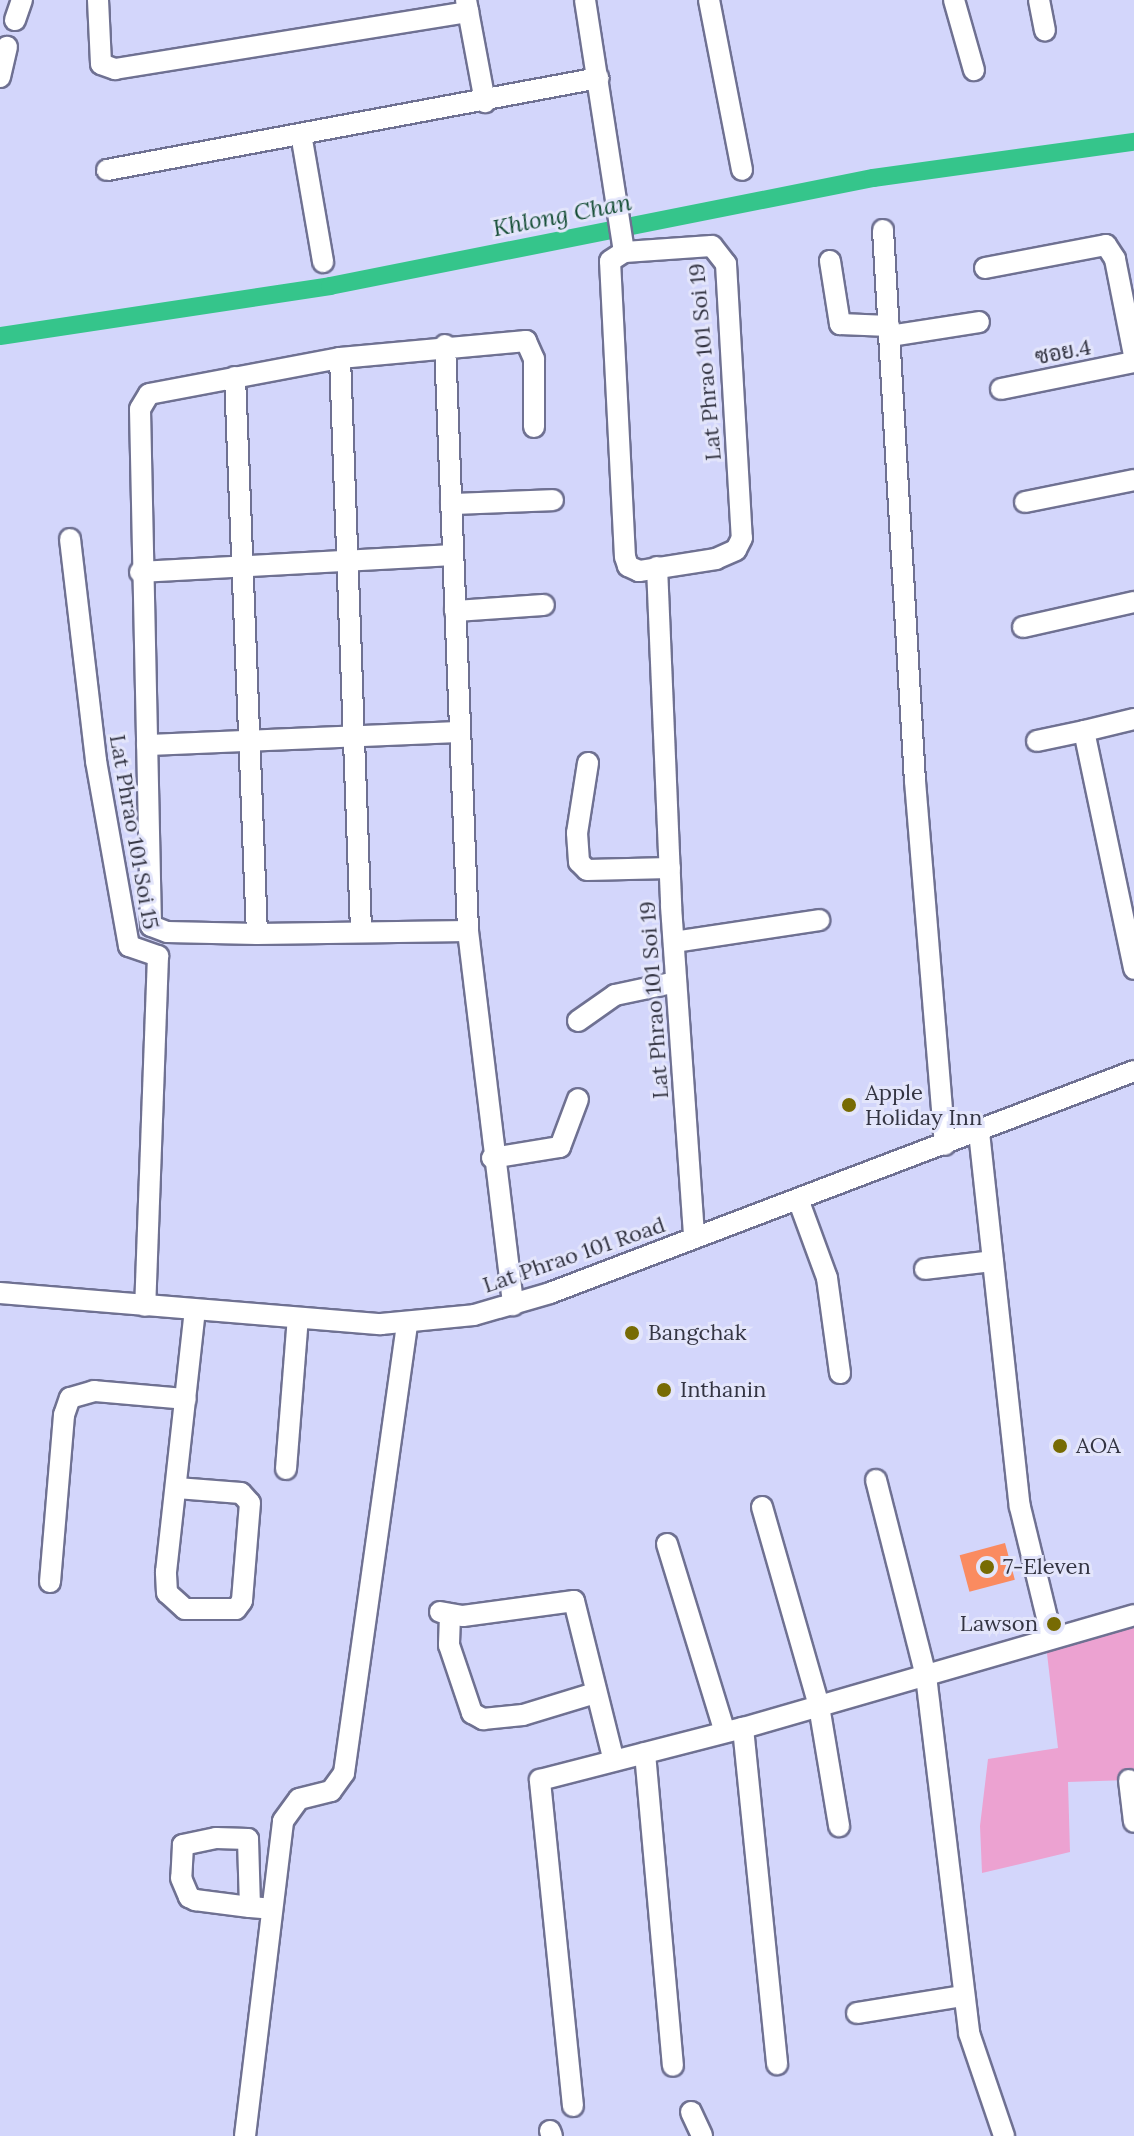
<!DOCTYPE html>
<meta charset="utf-8">
<style>
body{margin:0}
#map{position:relative;width:1134px;height:2136px;overflow:hidden;background:#d3d6fb;font-family:Lora,Sarabun,serif}
div>[style]{position:absolute}
.green>*{inset:0;background:#eca2d1}
.canal>*{height:18px;margin:-9px;padding:0 9px;transform-origin:9px;border-radius:9px;background:#35c58b}
.building>*{inset:0;background:#fa8b60;transform-origin:0 0}
.roads{filter:drop-shadow(2px 0 #6f7192) drop-shadow(-2px 0 #6f7192) drop-shadow(0 2px #6f7192) drop-shadow(0 -2px #6f7192)}
.minor>*{height:20px;margin:-10px;padding:0 10px;transform-origin:10px;border-radius:10px;background:#fff}
.dots>*{width:22px;height:22px;translate:-50% -50%;box-sizing:border-box;border:4px solid #e3e5fb;border-radius:50%}
span{translate:-50% -50%;white-space:nowrap;text-align:center;line-height:1.15;-webkit-text-stroke:6px #e3e5fb;paint-order:stroke}
.street-label{font-size:22px;color:#333442}
.poi-label{font-size:22px;color:#333442}
.left{translate:0 -50%;text-align:left}
.right{translate:-100% -50%;text-align:right}
.water-label{font-size:24px;color:#164e36;font-style:italic}
</style>
<div id="map">
<div class="green">
<i style="clip-path:polygon(1134px 1621px,1134px 1774px,1129px 1780px,1068px 1782px,1070px 1852px,982px 1873px,980px 1826px,988px 1759px,1058px 1748px,1046px 1645px)"></i>
</div>
<div class="canal">
<i style="left:0;top:336px;width:334px;rotate:-8.6deg"></i>
<i style="left:330px;top:286px;width:554px;rotate:-11.25deg"></i>
<i style="left:873px;top:178px;width:263px;rotate:-7.9deg"></i>
</div>
<div class="building">
<i style="left:1005px;top:1543px;width:38px;height:47px;rotate:75deg"></i>
</div>
<div class="roads">
<div class="minor">
<i style="left:98px;top:0;width:64px;rotate:87.3deg"></i>
<i style="left:101px;top:64px;width:15px;rotate:20deg"></i>
<i style="left:115px;top:69px;width:358px;rotate:-9.2deg"></i>
<i style="left:466px;top:0;width:104px;rotate:79.4deg"></i>
<i style="left:585px;top:0;width:255px;rotate:81.2deg"></i>
<i style="left:709px;top:0;width:173px;rotate:79deg"></i>
<i style="left:954px;top:0;width:73px;rotate:74.1deg"></i>
<i style="left:1039px;top:0;width:31px;rotate:79deg"></i>
<i style="left:15px;top:20px;width:21px;rotate:-71deg"></i>
<i style="left:0;top:77px;width:31px;rotate:-77deg"></i>
<i style="left:301px;top:134px;width:130px;rotate:80.2deg"></i>
<i style="left:107px;top:170px;width:500px;rotate:-10.6deg"></i>
<i style="left:883px;top:230px;width:552px;rotate:86.68deg"></i>
<i style="left:915px;top:781px;width:365px;rotate:85.3deg"></i>
<i style="left:712px;top:246px;width:23px;rotate:52deg"></i>
<i style="left:726px;top:264px;width:274px;rotate:86.7deg"></i>
<i style="left:742px;top:538px;width:13px;rotate:117deg"></i>
<i style="left:736px;top:550px;width:22px;rotate:156deg"></i>
<i style="left:716px;top:559px;width:78px;rotate:171.1deg"></i>
<i style="left:639px;top:571px;width:12px;rotate:-156deg"></i>
<i style="left:628px;top:566px;width:9px;rotate:-108deg"></i>
<i style="left:625px;top:557px;width:296px;rotate:-92.9deg"></i>
<i style="left:610px;top:261px;width:17px;rotate:-33deg"></i>
<i style="left:624px;top:252px;width:88px;rotate:-3.9deg"></i>
<i style="left:830px;top:261px;width:64px;rotate:81deg"></i>
<i style="left:840px;top:324px;width:49px;rotate:2.3deg"></i>
<i style="left:985px;top:268px;width:123px;rotate:-10.8deg"></i>
<i style="left:1106px;top:245px;width:17px;rotate:57deg"></i>
<i style="left:1115px;top:259px;width:98px;rotate:78.8deg"></i>
<i style="left:890px;top:336px;width:90px;rotate:-8.9deg"></i>
<i style="left:445px;top:345px;width:586px;rotate:87.75deg"></i>
<i style="left:468px;top:931px;width:377px;rotate:83.1deg"></i>
<i style="left:340px;top:358px;width:574px;rotate:87.9deg"></i>
<i style="left:235px;top:377px;width:557px;rotate:87.74deg"></i>
<i style="left:1001px;top:389px;width:136px;rotate:-11.5deg"></i>
<i style="left:1025px;top:502px;width:111px;rotate:-11.4deg"></i>
<i style="left:451px;top:504px;width:102px;rotate:-2.2deg"></i>
<i style="left:70px;top:539px;width:224px;rotate:83.3deg"></i>
<i style="left:96px;top:761px;width:188px;rotate:79.9deg"></i>
<i style="left:129px;top:946px;width:31px;rotate:19deg"></i>
<i style="left:158px;top:956px;width:350px;rotate:92.1deg"></i>
<i style="left:657px;top:567px;width:339px;rotate:87.6deg"></i>
<i style="left:671px;top:906px;width:333px;rotate:86deg"></i>
<i style="left:140px;top:572px;width:313px;rotate:-3.1deg"></i>
<i style="left:455px;top:611px;width:89px;rotate:-3.9deg"></i>
<i style="left:1023px;top:627px;width:114px;rotate:-12.7deg"></i>
<i style="left:1134px;top:719px;width:51px;rotate:166.5deg"></i>
<i style="left:1084px;top:731px;width:243px;rotate:78.1deg"></i>
<i style="left:1037px;top:741px;width:48px;rotate:-12deg"></i>
<i style="left:147px;top:745px;width:313px;rotate:-2.4deg"></i>
<i style="left:588px;top:763px;width:71px;rotate:98.9deg"></i>
<i style="left:577px;top:833px;width:29px;rotate:86deg"></i>
<i style="left:579px;top:862px;width:11px;rotate:45deg"></i>
<i style="left:587px;top:870px;width:83px;rotate:-1.4deg"></i>
<i style="left:468px;top:931px;width:211px;rotate:179.2deg"></i>
<i style="left:257px;top:934px;width:90px;rotate:-178.7deg"></i>
<i style="left:167px;top:932px;width:17px;rotate:-159deg"></i>
<i style="left:151px;top:926px;width:517px;rotate:-91.22deg"></i>
<i style="left:140px;top:409px;width:17px;rotate:-59deg"></i>
<i style="left:149px;top:394px;width:194px;rotate:-10.7deg"></i>
<i style="left:340px;top:358px;width:187px;rotate:-5.2deg"></i>
<i style="left:526px;top:341px;width:20px;rotate:66deg"></i>
<i style="left:534px;top:359px;width:68px;rotate:90deg"></i>
<i style="left:674px;top:942px;width:147px;rotate:-8.6deg"></i>
<i style="left:578px;top:1021px;width:45px;rotate:-35.1deg"></i>
<i style="left:615px;top:995px;width:62px;rotate:-12deg"></i>
<i style="left:979px;top:1132px;width:377px;rotate:83.8deg"></i>
<i style="left:1020px;top:1507px;width:135px;rotate:76.3deg"></i>
<i style="left:492px;top:1158px;width:69px;rotate:-9.2deg"></i>
<i style="left:560px;top:1147px;width:51px;rotate:-69.4deg"></i>
<i style="left:798px;top:1199px;width:84px;rotate:69.8deg"></i>
<i style="left:827px;top:1278px;width:96px;rotate:82.2deg"></i>
<i style="left:925px;top:1269px;width:68px;rotate:-6.7deg"></i>
<i style="left:0;top:1293px;width:382px;rotate:4.7deg"></i>
<i style="left:381px;top:1324px;width:93px;rotate:-5.5deg"></i>
<i style="left:474px;top:1315px;width:79px;rotate:-16.1deg"></i>
<i style="left:550px;top:1293px;width:625px;rotate:-20.81deg"></i>
<i style="left:286px;top:1469px;width:151px;rotate:-85.5deg"></i>
<i style="left:876px;top:1480px;width:202px;rotate:75.7deg"></i>
<i style="left:926px;top:1676px;width:360px;rotate:83.1deg"></i>
<i style="left:969px;top:2033px;width:109px;rotate:71.2deg"></i>
<i style="left:177px;top:1488px;width:64px;rotate:4.5deg"></i>
<i style="left:241px;top:1493px;width:13px;rotate:48deg"></i>
<i style="left:250px;top:1503px;width:98px;rotate:94.7deg"></i>
<i style="left:242px;top:1601px;width:10px;rotate:127deg"></i>
<i style="left:236px;top:1609px;width:51px;rotate:180deg"></i>
<i style="left:185px;top:1609px;width:24px;rotate:-138deg"></i>
<i style="left:167px;top:1593px;width:21px;rotate:-93deg"></i>
<i style="left:166px;top:1572px;width:264px;rotate:-83.7deg"></i>
<i style="left:762px;top:1507px;width:207px;rotate:74deg"></i>
<i style="left:819px;top:1706px;width:122px;rotate:80.5deg"></i>
<i style="left:667px;top:1544px;width:194px;rotate:72.9deg"></i>
<i style="left:50px;top:1582px;width:168px;rotate:-85.2deg"></i>
<i style="left:64px;top:1415px;width:18px;rotate:-71deg"></i>
<i style="left:70px;top:1398px;width:25px;rotate:-16deg"></i>
<i style="left:94px;top:1391px;width:92px;rotate:5deg"></i>
<i style="left:440px;top:1612px;width:23px;rotate:10deg"></i>
<i style="left:463px;top:1616px;width:112px;rotate:-7.7deg"></i>
<i style="left:574px;top:1601px;width:162px;rotate:76deg"></i>
<i style="left:450px;top:1615px;width:30px;rotate:92deg"></i>
<i style="left:449px;top:1645px;width:72px;rotate:71.3deg"></i>
<i style="left:472px;top:1713px;width:13px;rotate:29deg"></i>
<i style="left:483px;top:1719px;width:40px;rotate:-5.7deg"></i>
<i style="left:523px;top:1715px;width:75px;rotate:-17deg"></i>
<i style="left:743px;top:1728px;width:338px;rotate:84.2deg"></i>
<i style="left:645px;top:1753px;width:314px;rotate:84.9deg"></i>
<i style="left:1129px;top:1780px;width:42px;rotate:83.2deg"></i>
<i style="left:250px;top:1907px;width:68px;rotate:-91.7deg"></i>
<i style="left:248px;top:1839px;width:32px;rotate:-178deg"></i>
<i style="left:216px;top:1838px;width:34px;rotate:168deg"></i>
<i style="left:183px;top:1845px;width:33px;rotate:93deg"></i>
<i style="left:181px;top:1878px;width:21px;rotate:67deg"></i>
<i style="left:189px;top:1897px;width:7px;rotate:27deg"></i>
<i style="left:195px;top:1900px;width:55px;rotate:7.3deg"></i>
<i style="left:250px;top:1907px;width:21px;rotate:5deg"></i>
<i style="left:857px;top:2013px;width:107px;rotate:-9.1deg"></i>
<i style="left:573px;top:2106px;width:328px;rotate:-95.8deg"></i>
<i style="left:540px;top:1780px;width:210px;rotate:-14.4deg"></i>
<i style="left:743px;top:1728px;width:407px;rotate:-16.1deg"></i>
<i style="left:691px;top:2112px;width:26px;rotate:65deg"></i>
<i style="left:550px;top:2131px;width:5px;rotate:68deg"></i>
<i style="left:245px;top:2136px;width:317px;rotate:-83.1deg"></i>
<i style="left:283px;top:1821px;width:27px;rotate:-54deg"></i>
<i style="left:299px;top:1799px;width:33px;rotate:-14deg"></i>
<i style="left:331px;top:1791px;width:22px;rotate:-54deg"></i>
<i style="left:344px;top:1773px;width:454px;rotate:-82deg"></i>
</div>
</div>
<div class="dots">
<i style="left:849px;top:1105px;background:#776b03"></i>
<i style="left:632px;top:1333px;background:#776b03"></i>
<i style="left:664px;top:1390px;background:#776b03"></i>
<i style="left:1060px;top:1446px;background:#776b03"></i>
<i style="left:987px;top:1567px;background:#776b03"></i>
<i style="left:1054px;top:1624px;background:#776b03"></i>
</div>
<div class="street-label">
<span style="left:1063px;top:352px;rotate:-11deg">ซอย.4</span>
<span style="left:705px;top:362px;rotate:-95deg">Lat Phrao 101 Soi 19</span>
<span style="left:134px;top:832px;rotate:80deg">Lat Phrao 101 Soi 15</span>
<span style="left:654px;top:1000px;rotate:-94deg">Lat Phrao 101 Soi 19</span>
<span style="left:574px;top:1255px;rotate:-19deg">Lat Phrao 101 Road</span>
</div>
<div class="poi-label">
<span class="left" style="left:865px;top:1105px">Apple<br>Holiday Inn</span>
<span class="left" style="left:648px;top:1333px">Bangchak</span>
<span class="left" style="left:680px;top:1390px">Inthanin</span>
<span class="left" style="left:1076px;top:1446px">AOA</span>
<span class="left" style="left:1003px;top:1567px">7-Eleven</span>
<span class="right" style="left:1038px;top:1624px">Lawson</span>
</div>
<div class="water-label">
<span style="left:562px;top:215px;rotate:-11deg">Khlong Chan</span>
</div>
</div>
